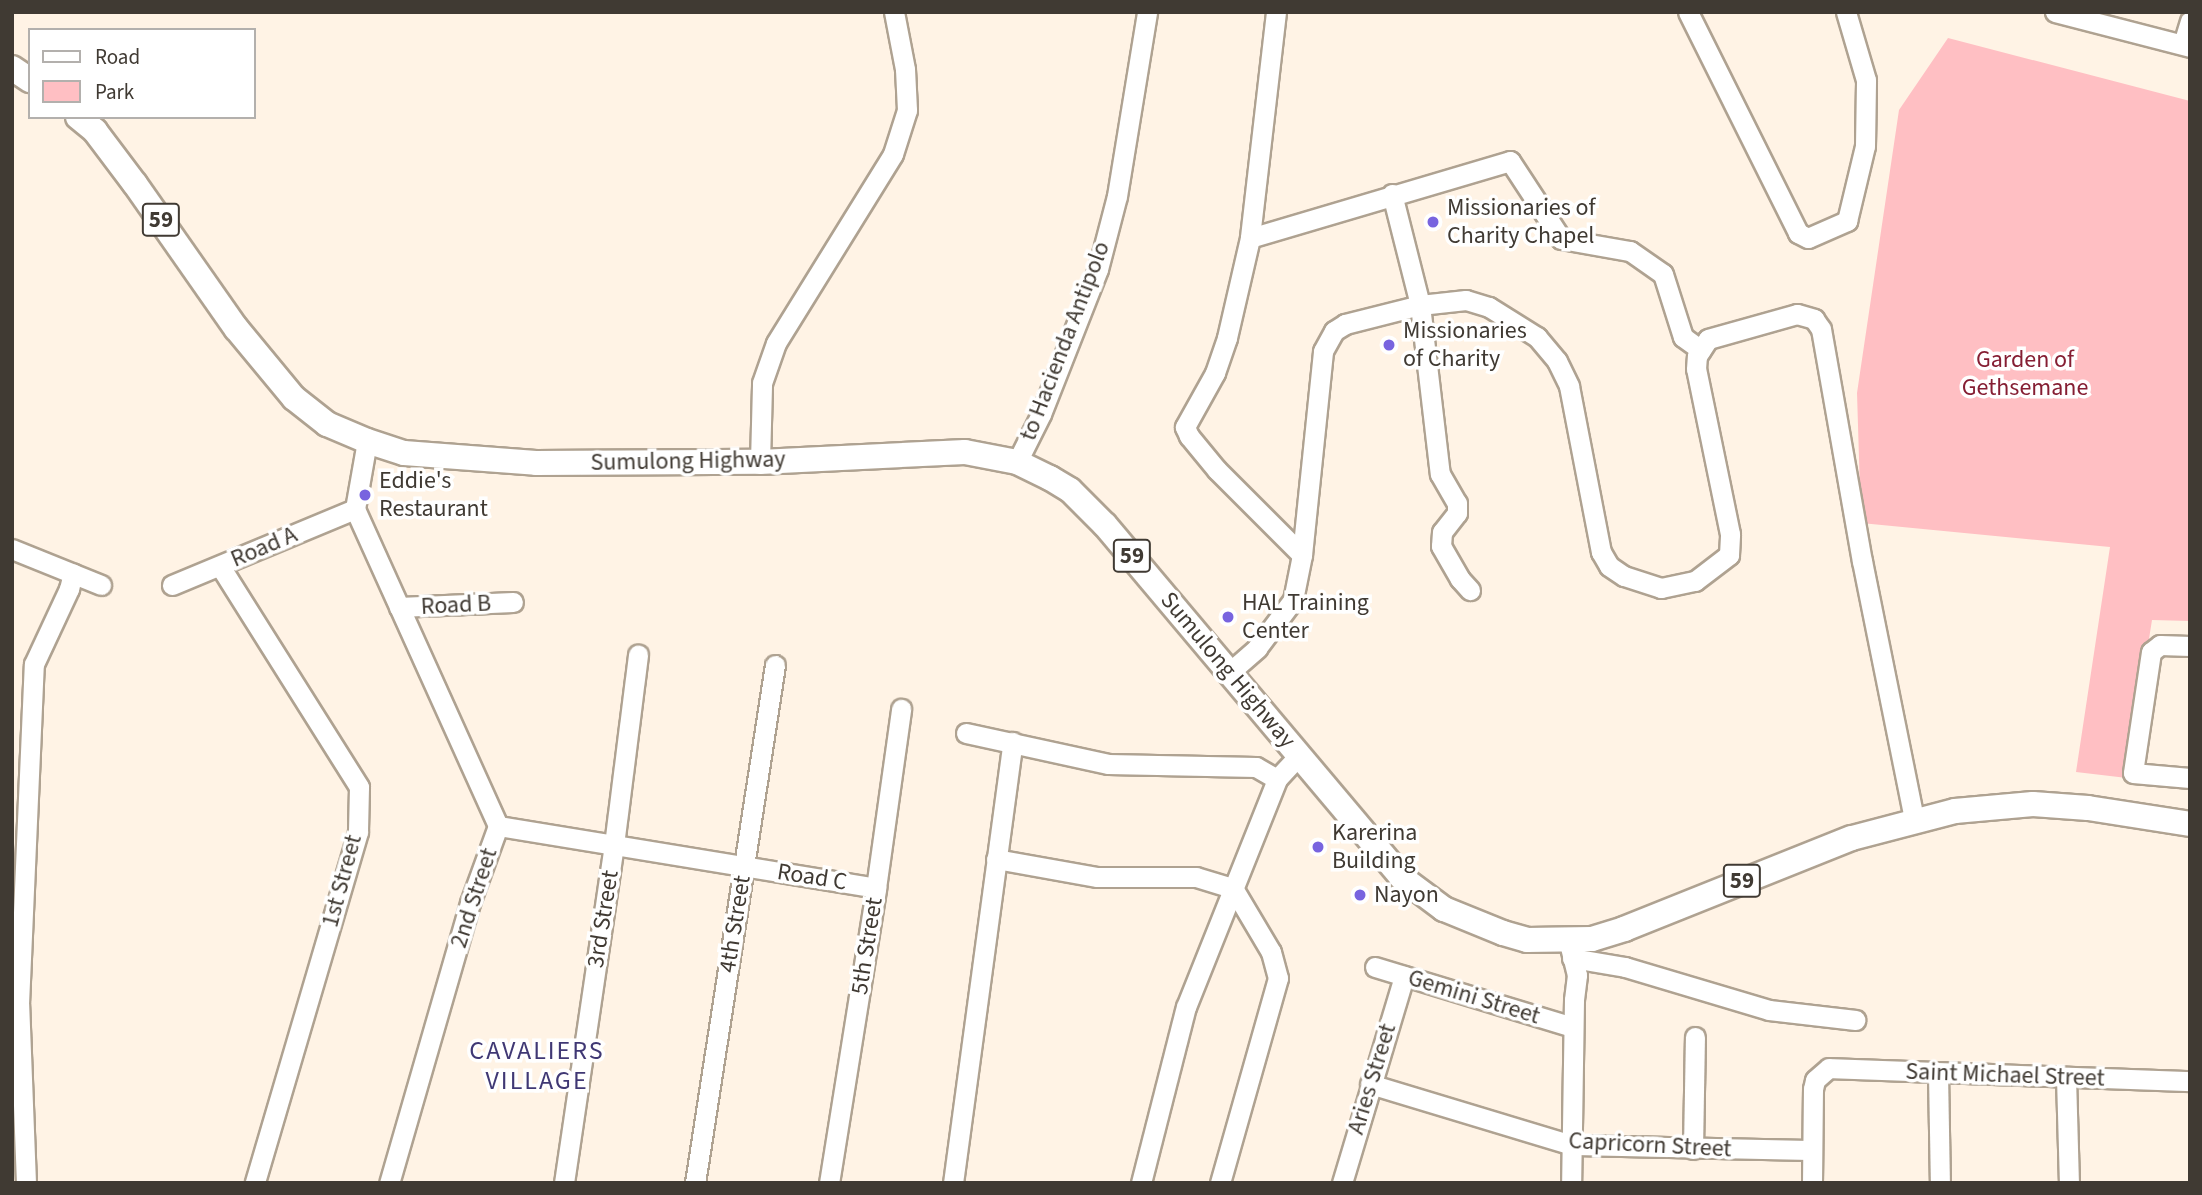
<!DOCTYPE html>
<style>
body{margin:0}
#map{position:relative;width:2202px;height:1195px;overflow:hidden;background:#fff3e5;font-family:"Source Sans 3",sans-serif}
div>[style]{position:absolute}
.green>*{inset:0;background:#ffbfc3}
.roads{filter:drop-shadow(2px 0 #afa291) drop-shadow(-2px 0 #afa291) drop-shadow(0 2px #afa291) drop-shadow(0 -2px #afa291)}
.minor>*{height:19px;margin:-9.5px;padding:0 9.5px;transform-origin:9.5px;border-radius:9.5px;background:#fff}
.major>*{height:24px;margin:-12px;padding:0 12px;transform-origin:12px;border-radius:12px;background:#fff}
.dots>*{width:19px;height:19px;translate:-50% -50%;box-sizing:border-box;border:4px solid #fff;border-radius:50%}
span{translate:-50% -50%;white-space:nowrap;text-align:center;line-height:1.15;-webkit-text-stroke:7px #fff;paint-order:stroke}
.shield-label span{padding:2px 5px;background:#fff;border:2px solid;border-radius:5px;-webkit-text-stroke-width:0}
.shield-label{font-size:23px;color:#403a33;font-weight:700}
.poi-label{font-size:24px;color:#403a33}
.left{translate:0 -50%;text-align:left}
.street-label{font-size:24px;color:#403a33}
.park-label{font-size:24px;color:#851e33}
.neighbourhood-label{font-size:26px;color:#403874;letter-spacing:2px}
.frame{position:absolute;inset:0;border:14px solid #403a33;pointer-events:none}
.legend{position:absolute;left:28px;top:28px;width:228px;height:91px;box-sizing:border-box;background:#fff;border:2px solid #b3b0ad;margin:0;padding:9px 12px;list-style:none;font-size:21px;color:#403a33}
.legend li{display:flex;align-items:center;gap:14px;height:35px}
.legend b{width:35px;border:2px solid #b3b0ad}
</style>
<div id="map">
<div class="green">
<i style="clip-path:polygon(1948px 38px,2190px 101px,2190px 621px,2152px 620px,2127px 778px,2076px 772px,2110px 547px,1861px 523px,1857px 393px,1899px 110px)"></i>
</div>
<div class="roads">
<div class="minor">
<i style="left:1276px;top:12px;width:227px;rotate:96.6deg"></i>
<i style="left:1250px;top:238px;width:103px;rotate:103deg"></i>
<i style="left:1227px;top:338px;width:37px;rotate:109deg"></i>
<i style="left:1215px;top:373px;width:62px;rotate:119.1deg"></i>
<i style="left:1185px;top:427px;width:10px;rotate:66deg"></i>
<i style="left:1189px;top:436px;width:44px;rotate:50.5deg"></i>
<i style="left:1217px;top:470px;width:120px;rotate:45deg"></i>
<i style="left:1688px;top:12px;width:247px;rotate:63.5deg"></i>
<i style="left:1798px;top:233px;width:11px;rotate:27deg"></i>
<i style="left:1808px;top:238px;width:43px;rotate:-23.6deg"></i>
<i style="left:1847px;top:221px;width:77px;rotate:-76.5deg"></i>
<i style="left:1865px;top:146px;width:66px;rotate:-89.1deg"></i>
<i style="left:1866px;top:80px;width:71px;rotate:-106.4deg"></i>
<i style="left:2055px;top:12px;width:139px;rotate:14.5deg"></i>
<i style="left:2183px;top:44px;width:24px;rotate:-73deg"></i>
<i style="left:1392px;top:194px;width:114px;rotate:75.8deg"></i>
<i style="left:1420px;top:305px;width:170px;rotate:83.3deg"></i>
<i style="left:1440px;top:474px;width:34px;rotate:60deg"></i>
<i style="left:1457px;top:503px;width:10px;rotate:90deg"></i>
<i style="left:1457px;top:513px;width:24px;rotate:128deg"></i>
<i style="left:1442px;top:532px;width:14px;rotate:94deg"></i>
<i style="left:1441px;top:546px;width:38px;rotate:60deg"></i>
<i style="left:1460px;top:579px;width:15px;rotate:48deg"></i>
<i style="left:1250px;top:238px;width:271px;rotate:-16.5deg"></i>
<i style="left:1510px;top:161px;width:93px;rotate:56.8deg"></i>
<i style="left:1561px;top:239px;width:70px;rotate:9.9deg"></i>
<i style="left:1630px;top:251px;width:40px;rotate:34.9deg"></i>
<i style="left:1663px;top:274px;width:66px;rotate:72.4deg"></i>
<i style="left:1683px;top:337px;width:22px;rotate:36deg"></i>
<i style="left:760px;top:462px;width:79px;rotate:-88.5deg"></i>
<i style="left:762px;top:383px;width:42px;rotate:-70.7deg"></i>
<i style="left:776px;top:343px;width:222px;rotate:-58.2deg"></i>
<i style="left:893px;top:154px;width:46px;rotate:-72.3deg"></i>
<i style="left:907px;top:110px;width:41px;rotate:-92.8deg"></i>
<i style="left:905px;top:69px;width:58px;rotate:-100.9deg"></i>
<i style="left:1017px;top:462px;width:54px;rotate:-63.4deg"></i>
<i style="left:1041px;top:414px;width:156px;rotate:-68.5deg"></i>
<i style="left:1098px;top:269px;width:75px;rotate:-75.4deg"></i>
<i style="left:1117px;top:196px;width:186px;rotate:-80.7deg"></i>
<i style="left:355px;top:509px;width:348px;rotate:65.7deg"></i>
<i style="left:498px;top:826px;width:82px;rotate:110deg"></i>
<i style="left:470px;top:903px;width:291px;rotate:106.1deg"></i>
<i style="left:355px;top:509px;width:69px;rotate:-80deg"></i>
<i style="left:12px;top:549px;width:96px;rotate:22deg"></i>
<i style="left:220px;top:566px;width:261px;rotate:57.8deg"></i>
<i style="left:359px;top:787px;width:45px;rotate:91.3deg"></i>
<i style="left:358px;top:832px;width:366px;rotate:106.4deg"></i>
<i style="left:172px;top:585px;width:198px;rotate:-22.6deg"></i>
<i style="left:399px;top:607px;width:114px;rotate:-2.5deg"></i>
<i style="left:2190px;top:646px;width:30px;rotate:-178deg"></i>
<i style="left:2160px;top:645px;width:11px;rotate:142deg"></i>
<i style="left:2151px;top:652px;width:122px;rotate:98.5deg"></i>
<i style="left:2133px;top:773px;width:57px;rotate:5deg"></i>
<i style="left:1231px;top:671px;width:35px;rotate:-41deg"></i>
<i style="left:1257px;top:648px;width:60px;rotate:-53.1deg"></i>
<i style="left:1293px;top:600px;width:46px;rotate:-78.7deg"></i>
<i style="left:1302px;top:555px;width:205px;rotate:-84.1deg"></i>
<i style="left:1323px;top:351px;width:23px;rotate:-61deg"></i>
<i style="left:1334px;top:331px;width:13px;rotate:-32deg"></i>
<i style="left:1345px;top:324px;width:77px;rotate:-14.2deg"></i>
<i style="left:1420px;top:305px;width:46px;rotate:-6.2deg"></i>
<i style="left:1466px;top:300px;width:24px;rotate:17deg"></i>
<i style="left:1489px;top:307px;width:57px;rotate:32deg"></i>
<i style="left:1537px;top:337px;width:31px;rotate:50deg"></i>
<i style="left:1557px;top:361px;width:28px;rotate:64deg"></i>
<i style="left:1569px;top:386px;width:169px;rotate:79.1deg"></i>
<i style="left:1601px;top:552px;width:16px;rotate:60deg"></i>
<i style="left:1609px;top:566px;width:18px;rotate:34deg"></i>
<i style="left:1624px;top:576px;width:39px;rotate:18deg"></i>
<i style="left:1661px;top:588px;width:35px;rotate:-12deg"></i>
<i style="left:1695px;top:581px;width:43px;rotate:-37.4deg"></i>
<i style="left:1729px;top:555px;width:21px;rotate:-87deg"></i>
<i style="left:1730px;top:534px;width:168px;rotate:-101.6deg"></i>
<i style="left:1696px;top:369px;width:13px;rotate:-86deg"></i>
<i style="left:1697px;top:356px;width:20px;rotate:-57deg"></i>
<i style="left:1708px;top:339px;width:92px;rotate:-15.7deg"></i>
<i style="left:1797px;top:314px;width:18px;rotate:16deg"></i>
<i style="left:1814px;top:319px;width:12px;rotate:55deg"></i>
<i style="left:1821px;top:329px;width:236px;rotate:80deg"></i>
<i style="left:1862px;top:561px;width:264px;rotate:78.6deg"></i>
<i style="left:966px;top:733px;width:145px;rotate:12.3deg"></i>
<i style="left:1108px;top:764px;width:148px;rotate:1.2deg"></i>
<i style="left:1256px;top:767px;width:24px;rotate:30deg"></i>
<i style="left:498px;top:826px;width:383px;rotate:9.3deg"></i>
<i style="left:996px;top:859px;width:103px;rotate:10.1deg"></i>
<i style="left:1097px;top:877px;width:99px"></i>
<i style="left:1196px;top:877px;width:39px;rotate:17deg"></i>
<i style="left:1233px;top:888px;width:74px;rotate:59.3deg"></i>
<i style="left:1271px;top:952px;width:27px;rotate:75deg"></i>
<i style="left:1278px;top:978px;width:213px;rotate:105.8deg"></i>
<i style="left:1570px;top:947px;width:29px;rotate:76deg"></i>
<i style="left:1577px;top:975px;width:25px;rotate:97deg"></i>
<i style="left:1574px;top:1000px;width:183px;rotate:90.9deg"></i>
<i style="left:1572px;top:958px;width:54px;rotate:9.6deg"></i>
<i style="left:1625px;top:967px;width:150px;rotate:16.6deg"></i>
<i style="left:1769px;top:1010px;width:87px;rotate:6.6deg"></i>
<i style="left:1375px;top:967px;width:207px;rotate:16.9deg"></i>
<i style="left:1938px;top:1073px;width:110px;rotate:89deg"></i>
<i style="left:2066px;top:1077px;width:106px;rotate:88.4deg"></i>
<i style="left:1370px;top:1084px;width:211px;rotate:16.8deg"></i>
<i style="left:1572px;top:1145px;width:240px;rotate:1.2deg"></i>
<i style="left:1693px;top:1149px;width:112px;rotate:-89deg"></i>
<i style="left:26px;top:1183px;width:179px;rotate:-92.2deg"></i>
<i style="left:19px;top:1004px;width:340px;rotate:-87.5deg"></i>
<i style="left:34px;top:664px;width:83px;rotate:-65deg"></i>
<i style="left:69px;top:589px;width:16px;rotate:-76deg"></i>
<i style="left:564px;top:1183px;width:342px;rotate:-81.6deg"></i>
<i style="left:614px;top:845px;width:192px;rotate:-82.8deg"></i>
<i style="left:695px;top:1183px;width:524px;rotate:-81.22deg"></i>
<i style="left:829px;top:1183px;width:299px;rotate:-80.9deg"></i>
<i style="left:876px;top:888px;width:181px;rotate:-82deg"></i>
<i style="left:953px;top:1183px;width:445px;rotate:-82.3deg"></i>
<i style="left:1141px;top:1183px;width:182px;rotate:-75.7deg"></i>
<i style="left:1186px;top:1007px;width:245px;rotate:-68.2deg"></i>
<i style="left:1277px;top:779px;width:33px;rotate:-47deg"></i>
<i style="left:1342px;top:1183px;width:216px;rotate:-73.3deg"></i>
<i style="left:1812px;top:1183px;width:94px;rotate:-89.4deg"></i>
<i style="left:1813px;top:1089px;width:9px;rotate:-77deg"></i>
<i style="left:1815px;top:1080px;width:18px;rotate:-41deg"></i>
<i style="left:1829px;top:1068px;width:361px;rotate:2.1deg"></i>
</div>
<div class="major">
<i style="left:12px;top:68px;width:22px;rotate:34deg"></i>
<i style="left:78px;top:117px;width:22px;rotate:39deg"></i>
<i style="left:95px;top:131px;width:66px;rotate:53deg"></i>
<i style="left:135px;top:184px;width:176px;rotate:55deg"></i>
<i style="left:236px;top:328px;width:91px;rotate:50.4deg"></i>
<i style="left:294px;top:398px;width:42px;rotate:38.2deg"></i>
<i style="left:327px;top:424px;width:43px;rotate:23deg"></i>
<i style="left:367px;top:441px;width:39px;rotate:18deg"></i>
<i style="left:404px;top:453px;width:132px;rotate:4.3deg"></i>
<i style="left:536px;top:463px;width:224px;rotate:-0.3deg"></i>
<i style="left:760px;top:462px;width:205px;rotate:-2.8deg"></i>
<i style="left:965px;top:452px;width:53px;rotate:10.9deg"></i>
<i style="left:1017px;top:462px;width:37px;rotate:26deg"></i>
<i style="left:1050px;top:478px;width:23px;rotate:31deg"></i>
<i style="left:1070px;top:490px;width:49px;rotate:45deg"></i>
<i style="left:1105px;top:525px;width:460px;rotate:49.9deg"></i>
<i style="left:1401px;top:877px;width:54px;rotate:36.7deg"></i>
<i style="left:1444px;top:909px;width:64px;rotate:22.1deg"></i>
<i style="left:1503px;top:933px;width:25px;rotate:16deg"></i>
<i style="left:1527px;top:940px;width:65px;rotate:-0.9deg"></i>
<i style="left:1592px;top:939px;width:34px;rotate:-17deg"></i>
<i style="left:1624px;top:929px;width:245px;rotate:-21.8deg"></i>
<i style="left:1852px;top:838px;width:106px;rotate:-14.7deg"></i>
<i style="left:1955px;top:811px;width:78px;rotate:-5.1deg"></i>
<i style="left:2033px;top:804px;width:55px;rotate:4.2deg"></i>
<i style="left:2088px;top:808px;width:103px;rotate:8.9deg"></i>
</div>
</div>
<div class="dots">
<i style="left:1433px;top:222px;background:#7864df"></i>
<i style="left:1389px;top:345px;background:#7864df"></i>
<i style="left:365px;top:495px;background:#7864df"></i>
<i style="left:1228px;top:617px;background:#7864df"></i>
<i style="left:1318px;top:847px;background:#7864df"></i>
<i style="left:1360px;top:895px;background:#7864df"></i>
</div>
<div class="shield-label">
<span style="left:161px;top:220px">59</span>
<span style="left:1132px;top:556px">59</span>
<span style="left:1742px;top:881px">59</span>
</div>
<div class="poi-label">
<span class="left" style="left:1447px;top:222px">Missionaries of<br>Charity Chapel</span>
<span class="left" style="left:1403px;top:345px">Missionaries<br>of Charity</span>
<span class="left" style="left:379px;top:495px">Eddie's<br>Restaurant</span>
<span class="left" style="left:1242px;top:617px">HAL Training<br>Center</span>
<span class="left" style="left:1332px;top:847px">Karerina<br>Building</span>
<span class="left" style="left:1374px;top:895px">Nayon</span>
</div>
<div class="street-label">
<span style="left:1065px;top:341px;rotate:-69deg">to Hacienda Antipolo</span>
<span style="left:688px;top:461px;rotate:-1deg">Sumulong Highway</span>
<span style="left:264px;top:547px;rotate:-23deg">Road A</span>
<span style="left:456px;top:605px;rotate:-3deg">Road B</span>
<span style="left:1228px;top:670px;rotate:50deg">Sumulong Highway</span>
<span style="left:812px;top:877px;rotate:9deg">Road C</span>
<span style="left:342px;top:881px;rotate:-75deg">1st Street</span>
<span style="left:474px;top:898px;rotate:-72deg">2nd Street</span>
<span style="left:603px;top:919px;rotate:-81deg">3rd Street</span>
<span style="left:735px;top:924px;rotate:-81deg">4th Street</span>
<span style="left:867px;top:946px;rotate:-81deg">5th Street</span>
<span style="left:1474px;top:997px;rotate:17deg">Gemini Street</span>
<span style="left:2005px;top:1075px;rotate:2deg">Saint Michael Street</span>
<span style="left:1372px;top:1079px;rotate:-73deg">Aries Street</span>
<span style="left:1650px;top:1145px;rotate:3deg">Capricorn Street</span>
</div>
<div class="park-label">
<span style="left:2025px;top:374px">Garden of<br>Gethsemane</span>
</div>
<div class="neighbourhood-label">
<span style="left:537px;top:1066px">CAVALIERS<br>VILLAGE</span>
</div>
<div class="frame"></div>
<ul class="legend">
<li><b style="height:9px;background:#fff"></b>Road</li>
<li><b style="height:19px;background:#ffbfc3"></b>Park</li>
</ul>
</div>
